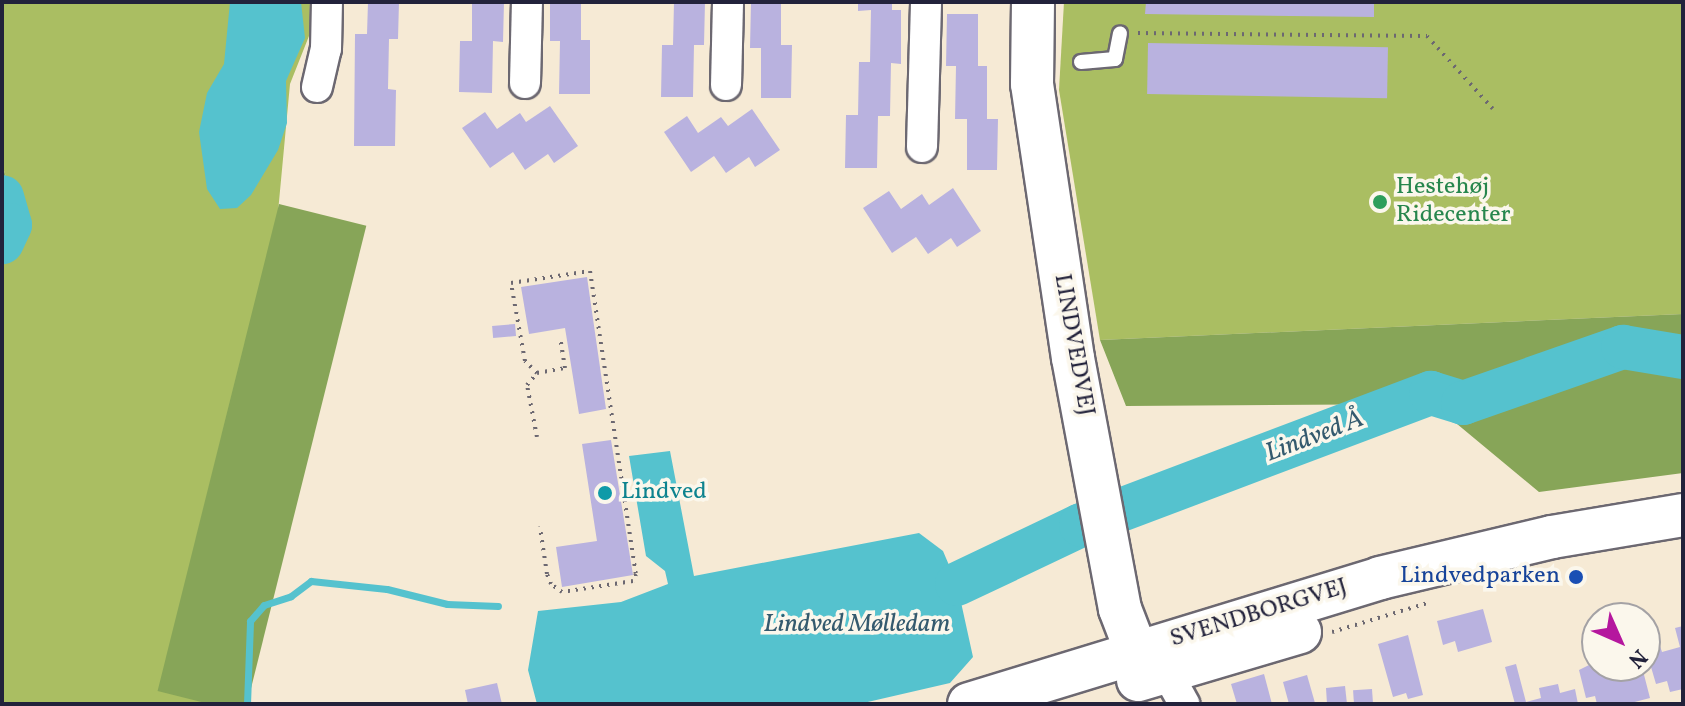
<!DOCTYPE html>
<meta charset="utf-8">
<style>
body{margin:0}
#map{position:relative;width:1685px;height:706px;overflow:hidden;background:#f6ead5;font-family:Vollkorn,serif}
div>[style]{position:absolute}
.green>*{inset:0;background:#aabe62}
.forest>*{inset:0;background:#87a558;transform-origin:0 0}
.water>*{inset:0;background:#55c2ce}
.stream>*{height:7px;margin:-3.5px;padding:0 3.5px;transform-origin:3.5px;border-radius:3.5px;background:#55c2ce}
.river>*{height:44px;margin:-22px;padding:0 22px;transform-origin:22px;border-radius:22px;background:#55c2ce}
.building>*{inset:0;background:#b9b2df;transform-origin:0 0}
.path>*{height:4px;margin-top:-2px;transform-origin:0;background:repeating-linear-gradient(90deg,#6c6871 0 2px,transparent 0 8px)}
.roads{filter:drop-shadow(2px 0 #6c6871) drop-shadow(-2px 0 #6c6871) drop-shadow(0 2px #6c6871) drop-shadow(0 -2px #6c6871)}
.lane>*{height:14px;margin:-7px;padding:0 7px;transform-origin:7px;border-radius:7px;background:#fff}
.street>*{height:30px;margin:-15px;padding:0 15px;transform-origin:15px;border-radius:15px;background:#fff}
.secondary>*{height:42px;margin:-21px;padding:0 21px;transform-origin:21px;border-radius:21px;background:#fff}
.dots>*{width:22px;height:22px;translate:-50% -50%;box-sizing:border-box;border:4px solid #fbf7ec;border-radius:50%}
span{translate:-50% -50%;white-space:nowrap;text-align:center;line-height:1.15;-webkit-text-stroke:7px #fbf7ec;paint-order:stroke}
.leisure-label{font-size:24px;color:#27864d}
.left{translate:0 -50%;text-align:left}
.street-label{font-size:24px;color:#22223b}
.culture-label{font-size:24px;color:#0d838f}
.transit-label{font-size:24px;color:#164399}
.right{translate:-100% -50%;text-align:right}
.water-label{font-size:26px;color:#345a6e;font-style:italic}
.frame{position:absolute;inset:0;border:4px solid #22223b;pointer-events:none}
.north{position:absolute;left:1581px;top:602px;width:80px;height:80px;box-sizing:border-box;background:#fbf7ec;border:2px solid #a4a2a5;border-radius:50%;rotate:135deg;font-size:22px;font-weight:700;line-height:32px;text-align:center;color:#22223b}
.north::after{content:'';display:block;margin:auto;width:28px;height:36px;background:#b5179e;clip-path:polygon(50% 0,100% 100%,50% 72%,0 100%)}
</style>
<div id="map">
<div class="green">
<i style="clip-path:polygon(2px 2px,310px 2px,309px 36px,290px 84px,232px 704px,2px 704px,2px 264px,21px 226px,2px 164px)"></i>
<i style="clip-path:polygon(1064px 2px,1683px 2px,1683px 314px,1100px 340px,1059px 90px)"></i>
</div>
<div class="forest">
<i style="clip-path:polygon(2px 164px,21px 226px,2px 264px)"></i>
<i style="left:279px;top:204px;width:90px;height:502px;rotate:14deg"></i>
<i style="clip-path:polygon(1683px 314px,1683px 473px,1539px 492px,1433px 404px,1126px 406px,1100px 340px)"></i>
</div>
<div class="water">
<i style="clip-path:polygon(230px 2px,301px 2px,305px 38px,286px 81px,287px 123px,278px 150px,251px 195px,237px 208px,220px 209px,207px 189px,199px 132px,207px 93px,224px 64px)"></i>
<i style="clip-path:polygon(670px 451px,694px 576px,919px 533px,943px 551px,957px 584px,973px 657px,950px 683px,859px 704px,537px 704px,528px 670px,538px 611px,621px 602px,668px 584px,665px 571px,646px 556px,629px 456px)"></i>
</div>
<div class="stream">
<i style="left:247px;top:704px;width:83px;rotate:-87.9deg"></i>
<i style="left:250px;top:621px;width:21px;rotate:-49deg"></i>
<i style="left:264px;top:605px;width:28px;rotate:-18deg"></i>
<i style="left:291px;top:596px;width:25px;rotate:-37deg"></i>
<i style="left:311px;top:581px;width:76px;rotate:6deg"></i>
<i style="left:387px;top:589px;width:62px;rotate:14deg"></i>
<i style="left:447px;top:604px;width:51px;rotate:2.2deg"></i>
</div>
<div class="river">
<i style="left:2px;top:197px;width:29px;rotate:74deg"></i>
<i style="left:10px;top:225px;width:19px;rotate:115deg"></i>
<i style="left:957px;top:584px;width:137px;rotate:-25.4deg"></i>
<i style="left:1081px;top:525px;width:374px;rotate:-20.7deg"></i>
<i style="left:1431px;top:393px;width:34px;rotate:17deg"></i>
<i style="left:1463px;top:403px;width:170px;rotate:-19.3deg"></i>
<i style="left:1623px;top:347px;width:61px;rotate:9.5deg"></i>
</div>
<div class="building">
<i style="clip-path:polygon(368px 2px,399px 2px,398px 39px,389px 39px,388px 89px,396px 90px,395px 146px,354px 146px,355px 34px,367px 34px)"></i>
<i style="clip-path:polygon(472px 2px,504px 2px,503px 42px,493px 41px,492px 93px,459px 92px,460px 41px,472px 41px)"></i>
<i style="clip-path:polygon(550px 2px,581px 2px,581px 40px,590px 40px,590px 94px,559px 94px,560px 41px,550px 41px)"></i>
<i style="clip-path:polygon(674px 2px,705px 2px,704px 45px,694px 45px,693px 97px,661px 97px,662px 45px,673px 45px)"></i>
<i style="clip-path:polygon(751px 2px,781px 2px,781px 45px,792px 45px,791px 98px,761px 98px,761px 48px,750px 48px)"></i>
<i style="clip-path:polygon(858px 2px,892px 2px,892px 10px,901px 10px,901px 64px,891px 63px,890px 116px,878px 116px,877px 168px,845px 168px,846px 115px,858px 115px,859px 62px,870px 62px,871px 10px,858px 11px)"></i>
<i style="clip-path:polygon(1146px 2px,1374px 2px,1374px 17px,1145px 14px)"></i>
<i style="clip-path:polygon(947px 14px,978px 14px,978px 66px,987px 66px,987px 119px,998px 119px,997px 170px,967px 170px,967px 119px,955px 119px,956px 66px,946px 66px)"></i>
<i style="left:1148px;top:43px;width:240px;height:51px;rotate:1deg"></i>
<i style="clip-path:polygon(550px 106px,578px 146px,554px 163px,548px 154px,525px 170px,513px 152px,490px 168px,462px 128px,485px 112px,497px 129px,520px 113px,526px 122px)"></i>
<i style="clip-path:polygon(752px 109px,780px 150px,755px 167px,749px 157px,726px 173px,714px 156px,691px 172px,664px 132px,687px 116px,698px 133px,721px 117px,728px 126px)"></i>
<i style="clip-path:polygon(953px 188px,981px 231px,957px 247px,951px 238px,928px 254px,916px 237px,892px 253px,863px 208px,889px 191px,901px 209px,922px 194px,929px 205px)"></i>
<i style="clip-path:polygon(587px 277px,606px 409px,579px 414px,565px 328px,529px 334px,521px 287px)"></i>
<i style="left:515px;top:324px;width:12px;height:23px;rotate:85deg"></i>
<i style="clip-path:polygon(611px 440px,633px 575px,562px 587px,556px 547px,597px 541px,582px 444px)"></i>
<i style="clip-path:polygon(1483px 609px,1492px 642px,1458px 652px,1455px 641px,1443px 645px,1437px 621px)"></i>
<i style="clip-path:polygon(1683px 626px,1683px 689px,1670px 692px,1667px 681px,1656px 684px,1646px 650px,1660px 646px,1662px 652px,1680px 647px,1675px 628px)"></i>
<i style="clip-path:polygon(1408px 635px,1423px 695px,1408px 699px,1406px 693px,1393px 697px,1378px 644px)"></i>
<i style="clip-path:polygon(1597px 661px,1597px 666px,1619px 666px,1621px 673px,1642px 667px,1650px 698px,1627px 704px,1597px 704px,1595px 696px,1586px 698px,1579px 670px)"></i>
<i style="clip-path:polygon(1516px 664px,1526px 702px,1541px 698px,1539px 688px,1558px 684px,1560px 693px,1575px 689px,1578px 704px,1515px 704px,1505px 667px)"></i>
<i style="clip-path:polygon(1264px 674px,1272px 704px,1237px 704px,1231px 684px)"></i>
<i style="clip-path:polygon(1307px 675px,1315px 703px,1289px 704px,1283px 682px)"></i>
<i style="clip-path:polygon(497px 683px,502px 704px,468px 704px,465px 690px)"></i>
<i style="clip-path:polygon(1345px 686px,1347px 704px,1327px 704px,1326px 688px)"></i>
<i style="left:1372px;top:689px;width:15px;height:19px;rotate:86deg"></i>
</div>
<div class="path">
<i style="left:1138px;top:33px;width:289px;rotate:0.6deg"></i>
<i style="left:1427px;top:36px;width:98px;rotate:47.9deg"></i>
<i style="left:537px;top:373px;width:17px;rotate:-135deg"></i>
<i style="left:525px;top:361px;width:79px;rotate:-100.2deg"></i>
<i style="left:511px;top:283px;width:80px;rotate:-8.6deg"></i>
<i style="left:590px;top:271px;width:306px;rotate:81.4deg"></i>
<i style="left:636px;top:574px;width:8px;rotate:113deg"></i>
<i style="left:633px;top:581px;width:72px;rotate:171.2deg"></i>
<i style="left:562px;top:592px;width:14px;rotate:-144deg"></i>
<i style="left:551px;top:584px;width:11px;rotate:-112deg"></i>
<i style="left:547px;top:574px;width:48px;rotate:-98.5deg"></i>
<i style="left:537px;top:437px;width:53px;rotate:-100.9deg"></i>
<i style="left:527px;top:385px;width:16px;rotate:-50deg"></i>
<i style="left:537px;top:373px;width:28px;rotate:-10deg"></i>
<i style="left:565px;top:368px;width:30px;rotate:-99deg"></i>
<i style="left:1332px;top:632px;width:103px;rotate:-16.9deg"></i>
</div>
<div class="roads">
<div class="lane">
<i style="left:1081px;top:62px;width:34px;rotate:-5deg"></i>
<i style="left:1115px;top:59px;width:26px;rotate:-79deg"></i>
</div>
<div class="street">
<i style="left:525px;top:83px;width:81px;rotate:-88.6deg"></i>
<i style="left:726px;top:85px;width:83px;rotate:-88.6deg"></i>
<i style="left:317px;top:87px;width:39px;rotate:-77deg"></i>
<i style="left:326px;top:49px;width:47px;rotate:-88.8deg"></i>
<i style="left:922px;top:147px;width:145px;rotate:-88.4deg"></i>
<i style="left:1166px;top:671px;width:38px;rotate:61deg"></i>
</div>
<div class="secondary">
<i style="left:1033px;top:2px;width:82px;rotate:90.7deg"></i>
<i style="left:1032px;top:84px;width:277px;rotate:81.5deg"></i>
<i style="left:1073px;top:358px;width:255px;rotate:79.4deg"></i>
<i style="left:1120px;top:609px;width:33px;rotate:69deg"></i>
<i style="left:1132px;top:640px;width:41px;rotate:43deg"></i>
<i style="left:1138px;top:680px;width:169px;rotate:-16.5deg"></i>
<i style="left:969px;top:704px;width:430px;rotate:-17deg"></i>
<i style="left:1380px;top:578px;width:177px;rotate:-13.4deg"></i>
<i style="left:1552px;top:537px;width:133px;rotate:-9.5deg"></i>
</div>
</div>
<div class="dots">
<i style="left:1380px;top:202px;background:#2e9e5b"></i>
<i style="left:605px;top:493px;background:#0f9aa8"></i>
<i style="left:1576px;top:577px;background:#1a4fb4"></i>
</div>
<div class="leisure-label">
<span class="left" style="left:1396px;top:202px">Hestehøj<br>Ridecenter</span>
</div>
<div class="street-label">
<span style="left:1073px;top:345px;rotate:80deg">LINDVEDVEJ</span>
<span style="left:1259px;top:614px;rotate:-17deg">SVENDBORGVEJ</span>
</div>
<div class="culture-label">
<span class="left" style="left:621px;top:493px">Lindved</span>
</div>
<div class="transit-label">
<span class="right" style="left:1560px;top:577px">Lindvedparken</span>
</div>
<div class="water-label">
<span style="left:1315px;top:437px;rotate:-21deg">Lindved Å</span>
<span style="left:857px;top:625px">Lindved Mølledam</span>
</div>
<div class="frame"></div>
<div class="north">N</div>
</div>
